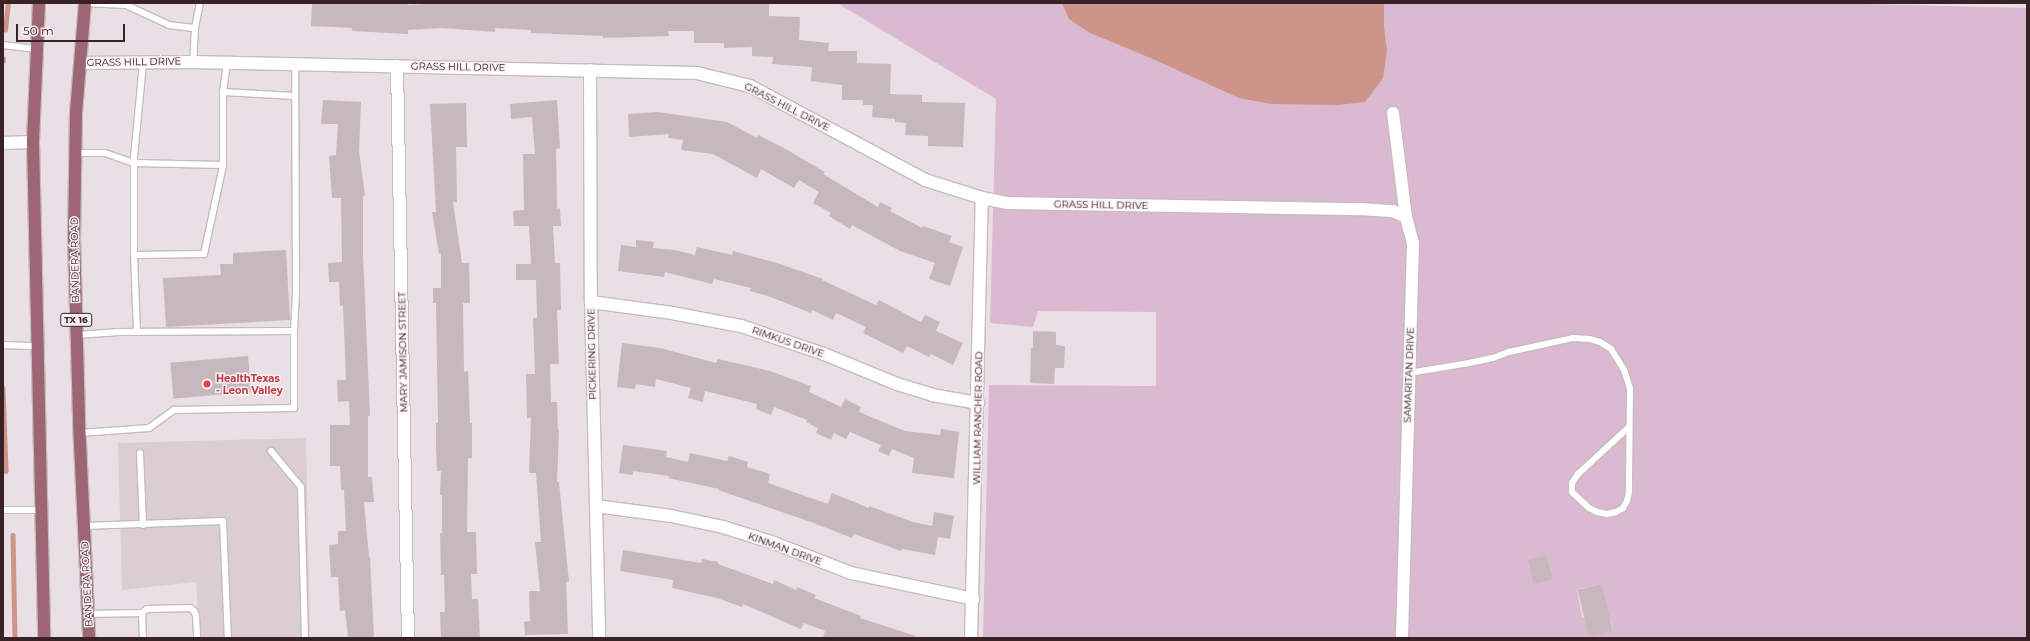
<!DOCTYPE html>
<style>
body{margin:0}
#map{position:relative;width:2030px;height:641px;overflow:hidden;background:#eadfe4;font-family:Montserrat,sans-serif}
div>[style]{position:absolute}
.built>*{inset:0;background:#daced3}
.green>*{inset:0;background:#dbb9d1}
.water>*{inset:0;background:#cd9489}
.stream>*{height:4.5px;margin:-2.25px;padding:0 2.25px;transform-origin:2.25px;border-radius:2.25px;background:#cd9489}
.building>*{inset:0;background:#c7b8be;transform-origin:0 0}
.roads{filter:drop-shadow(1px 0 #c4bcbe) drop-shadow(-1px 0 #c4bcbe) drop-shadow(0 1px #c4bcbe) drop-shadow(0 -1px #c4bcbe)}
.lane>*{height:6px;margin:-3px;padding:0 3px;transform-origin:3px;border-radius:3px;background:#fff}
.street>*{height:12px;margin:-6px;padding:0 6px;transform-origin:6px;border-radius:6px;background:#fff}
.primary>*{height:12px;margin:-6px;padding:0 6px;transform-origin:6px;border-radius:6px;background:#9e6574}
.dots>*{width:11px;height:11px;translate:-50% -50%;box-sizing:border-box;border:2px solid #f7f0f3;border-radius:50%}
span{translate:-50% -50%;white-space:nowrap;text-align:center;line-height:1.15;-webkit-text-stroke:3px #f7f0f3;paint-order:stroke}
.shield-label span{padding:1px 3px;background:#f7f0f3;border:1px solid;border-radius:3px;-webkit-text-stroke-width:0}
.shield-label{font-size:9px;color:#392128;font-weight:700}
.street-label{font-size:10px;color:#392128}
.health-label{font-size:10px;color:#be3a42;font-weight:700}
.left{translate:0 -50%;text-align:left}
.frame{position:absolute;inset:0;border:4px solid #392128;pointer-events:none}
.scale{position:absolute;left:16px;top:24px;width:109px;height:18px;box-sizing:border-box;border:2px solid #392128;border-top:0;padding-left:5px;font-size:12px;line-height:14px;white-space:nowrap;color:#392128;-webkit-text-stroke:3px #f7f0f3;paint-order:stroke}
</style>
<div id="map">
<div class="built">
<i style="clip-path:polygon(306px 438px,310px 638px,200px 638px,196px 582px,122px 590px,118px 443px)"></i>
</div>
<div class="green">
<i style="clip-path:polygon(evenodd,837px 3px,1827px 3px,2027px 8px,2027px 638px,983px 638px,989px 385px,1156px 386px,1156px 312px,1038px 311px,1033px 327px,990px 323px,996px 99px,837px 3px,1547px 555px,1553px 578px,1534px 584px,1528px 560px,1547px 555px,837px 3px,1602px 584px,1608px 613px,1603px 621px,1611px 620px,1613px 631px,1589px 617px,1582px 618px,1577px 589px,1602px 584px)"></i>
</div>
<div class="water">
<i style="clip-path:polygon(1062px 3px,1384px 3px,1384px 27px,1387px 51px,1383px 78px,1365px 102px,1338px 105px,1271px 104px,1239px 98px,1153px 59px,1090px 33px,1069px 19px)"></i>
</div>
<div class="stream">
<i style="left:5px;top:30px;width:27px;rotate:-84deg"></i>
<i style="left:3px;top:61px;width:2px;rotate:-90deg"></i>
<i style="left:3px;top:388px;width:83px;rotate:87.9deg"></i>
<i style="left:13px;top:535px;width:103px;rotate:88.9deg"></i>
</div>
<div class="building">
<i style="clip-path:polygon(312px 3px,408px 3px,408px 5px,447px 3px,769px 3px,769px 16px,800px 17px,799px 40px,829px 43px,828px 51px,857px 51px,857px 63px,891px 64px,890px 94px,922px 95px,922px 102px,965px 103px,963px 147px,928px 146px,928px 136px,905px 135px,906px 123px,895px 122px,895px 119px,872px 117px,873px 105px,863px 105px,863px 100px,842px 100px,842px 85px,811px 81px,812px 67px,772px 64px,773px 57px,752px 56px,752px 47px,724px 48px,724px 43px,694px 43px,694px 31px,668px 31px,669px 36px,603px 38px,603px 36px,531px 33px,531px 30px,495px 28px,495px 32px,442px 28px,408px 30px,408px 34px,352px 31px,352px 28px,311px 26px)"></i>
<i style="clip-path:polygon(323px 100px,361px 102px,359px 151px,365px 196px,363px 196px,363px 254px,370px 416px,368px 416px,368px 477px,372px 477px,374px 502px,364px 502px,369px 557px,370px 557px,374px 638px,348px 638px,345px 610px,340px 611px,338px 577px,331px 577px,329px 545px,338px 544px,338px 531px,346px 531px,344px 490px,341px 490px,340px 466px,330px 466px,330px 425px,350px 425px,349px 401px,338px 402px,337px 380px,346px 380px,343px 306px,340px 306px,339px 282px,329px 282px,328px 263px,342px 262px,341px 198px,332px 198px,329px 156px,336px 155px,338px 124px,321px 124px)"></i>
<i style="clip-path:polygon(557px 100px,560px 148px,556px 149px,557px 209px,560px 208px,561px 226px,553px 226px,555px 263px,560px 263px,561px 310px,557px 310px,559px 364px,550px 364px,551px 402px,557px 402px,558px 430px,559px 430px,557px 482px,559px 482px,569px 582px,566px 582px,568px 634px,525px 635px,524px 622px,530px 621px,529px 591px,540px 591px,535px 542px,541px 542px,536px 473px,529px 473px,531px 418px,527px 418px,526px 374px,535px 374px,533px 318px,537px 318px,536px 280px,516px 280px,516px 264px,531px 264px,529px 226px,514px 226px,513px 211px,524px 210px,523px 154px,535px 154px,532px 117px,511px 119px,510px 104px)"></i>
<i style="clip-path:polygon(466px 103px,467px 147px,456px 147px,457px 202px,453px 202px,462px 263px,469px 263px,470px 303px,463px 303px,464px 372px,468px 371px,470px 423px,472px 423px,472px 458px,468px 458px,467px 532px,476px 532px,477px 574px,471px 574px,472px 599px,478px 599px,480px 638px,441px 638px,440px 612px,445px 612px,444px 575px,441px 575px,440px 533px,442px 533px,442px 495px,440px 495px,441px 471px,437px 471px,436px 448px,436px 423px,438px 423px,436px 303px,433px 303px,433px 288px,441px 288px,441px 253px,439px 254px,432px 212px,436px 212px,430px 104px)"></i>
<i style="clip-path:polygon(658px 112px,727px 122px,757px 138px,758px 135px,784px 148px,825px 172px,823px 174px,878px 207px,880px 202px,892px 208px,890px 211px,922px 228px,923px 226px,952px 236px,949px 242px,963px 247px,950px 286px,929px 279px,935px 263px,900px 251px,852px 225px,850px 229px,829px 216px,831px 213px,813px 203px,819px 192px,799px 180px,794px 188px,761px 169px,757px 178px,713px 154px,681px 150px,683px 140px,668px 138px,669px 134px,629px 137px,628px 114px)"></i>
<i style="clip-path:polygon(636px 240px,654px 242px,653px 248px,675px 250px,695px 255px,697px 247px,732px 255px,733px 251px,780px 264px,823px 279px,822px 280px,876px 305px,879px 300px,921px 322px,925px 315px,940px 322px,936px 331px,963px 343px,953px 365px,931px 354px,929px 357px,907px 346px,903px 353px,863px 333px,866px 327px,836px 313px,833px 320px,812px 310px,811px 313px,768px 296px,750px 291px,751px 288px,714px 279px,712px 284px,665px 272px,664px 277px,618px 271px,621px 245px,636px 247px)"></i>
<i style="clip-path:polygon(286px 250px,290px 320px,166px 327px,163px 278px,221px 275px,220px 264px,233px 264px,233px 253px)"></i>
<i style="clip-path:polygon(1033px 331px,1056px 332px,1056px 345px,1065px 346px,1064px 368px,1055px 368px,1054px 384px,1031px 383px,1030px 381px,1031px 348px,1033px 348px)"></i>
<i style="clip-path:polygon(622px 343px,660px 348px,716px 363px,718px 359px,770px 371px,811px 386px,809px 392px,841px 407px,845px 399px,861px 407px,859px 412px,905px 431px,940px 435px,941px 429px,959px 432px,954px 478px,912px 473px,914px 458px,892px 449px,889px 456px,878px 451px,881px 445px,850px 432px,846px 439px,834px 433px,831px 440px,816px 433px,818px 428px,806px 422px,807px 420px,774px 407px,771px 415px,756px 409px,757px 404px,705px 391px,703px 402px,688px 398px,691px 388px,656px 379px,655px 387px,636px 384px,635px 389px,617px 387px)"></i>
<i style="left:248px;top:356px;width:36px;height:78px;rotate:85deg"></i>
<i style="clip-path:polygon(623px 445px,667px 451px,666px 457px,688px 462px,690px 453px,727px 461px,729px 456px,748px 462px,747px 467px,770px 474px,768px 483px,828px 504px,832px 493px,869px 508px,869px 506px,913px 522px,932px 526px,934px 512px,954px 516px,950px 539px,938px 537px,935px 555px,902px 549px,901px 551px,854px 534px,852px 538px,811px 522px,718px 490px,719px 489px,668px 478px,669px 476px,633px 471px,633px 475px,619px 473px)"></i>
<i style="clip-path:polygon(623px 550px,701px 563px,702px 559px,718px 562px,718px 564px,773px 584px,774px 580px,796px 590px,797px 587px,816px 595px,814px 598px,861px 616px,860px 618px,916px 636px,915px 638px,823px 638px,825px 631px,804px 623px,801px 629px,743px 604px,742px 607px,717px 598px,672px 588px,673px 580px,620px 571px)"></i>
<i style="left:1547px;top:555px;width:25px;height:20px;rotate:76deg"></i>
<i style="left:1602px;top:584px;width:48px;height:25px;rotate:77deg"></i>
</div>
<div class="roads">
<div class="lane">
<i style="left:85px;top:3px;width:41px;rotate:2.8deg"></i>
<i style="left:126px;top:5px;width:47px;rotate:24.9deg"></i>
<i style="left:169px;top:25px;width:26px;rotate:7deg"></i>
<i style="left:195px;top:28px;width:34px;rotate:93deg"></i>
<i style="left:195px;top:28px;width:25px;rotate:-79deg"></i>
<i style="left:3px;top:45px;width:33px;rotate:7deg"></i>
<i style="left:223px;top:92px;width:30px;rotate:-82deg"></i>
<i style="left:76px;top:153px;width:29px"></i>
<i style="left:105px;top:153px;width:31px;rotate:19deg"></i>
<i style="left:134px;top:163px;width:89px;rotate:1.3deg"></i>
<i style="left:134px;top:255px;width:98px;rotate:-90deg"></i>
<i style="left:134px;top:157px;width:94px;rotate:-84.5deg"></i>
<i style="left:137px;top:332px;width:77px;rotate:-92.2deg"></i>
<i style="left:134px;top:255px;width:70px;rotate:-0.8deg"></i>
<i style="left:204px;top:254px;width:91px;rotate:-77.9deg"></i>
<i style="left:223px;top:165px;width:73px;rotate:-90deg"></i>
<i style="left:223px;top:92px;width:72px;rotate:3.2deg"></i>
<i style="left:77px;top:335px;width:39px;rotate:-4deg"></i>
<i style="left:116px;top:332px;width:178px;rotate:-0.3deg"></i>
<i style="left:294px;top:331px;width:37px;rotate:-87deg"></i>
<i style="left:296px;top:294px;width:230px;rotate:-90.2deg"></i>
<i style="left:3px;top:345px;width:34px;rotate:2deg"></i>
<i style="left:1409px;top:373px;width:61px;rotate:-9.5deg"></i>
<i style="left:1469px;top:363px;width:25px;rotate:-12deg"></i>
<i style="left:1493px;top:358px;width:17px;rotate:-21deg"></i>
<i style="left:1509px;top:352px;width:66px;rotate:-12.3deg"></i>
<i style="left:1573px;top:338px;width:17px;rotate:3deg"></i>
<i style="left:1590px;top:339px;width:10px;rotate:17deg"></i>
<i style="left:1600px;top:342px;width:13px;rotate:32deg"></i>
<i style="left:1611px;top:349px;width:25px;rotate:58deg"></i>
<i style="left:1624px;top:370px;width:19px;rotate:72deg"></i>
<i style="left:1630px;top:388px;width:104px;rotate:90.6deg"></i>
<i style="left:1629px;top:492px;width:9px;rotate:103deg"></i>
<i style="left:1627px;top:501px;width:8px;rotate:120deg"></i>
<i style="left:1623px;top:508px;width:8px;rotate:150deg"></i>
<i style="left:1616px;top:512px;width:9px;rotate:167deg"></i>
<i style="left:1607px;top:514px;width:10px;rotate:-169deg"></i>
<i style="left:1597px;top:512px;width:9px;rotate:-153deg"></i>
<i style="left:1589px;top:508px;width:23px;rotate:-137deg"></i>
<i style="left:1572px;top:492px;width:9px;rotate:-90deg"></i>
<i style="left:1572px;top:483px;width:11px;rotate:-56deg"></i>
<i style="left:1578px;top:474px;width:69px;rotate:-42.7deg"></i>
<i style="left:80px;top:433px;width:69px;rotate:-4.1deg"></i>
<i style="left:149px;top:428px;width:31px;rotate:-36deg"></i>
<i style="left:174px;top:410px;width:120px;rotate:-1deg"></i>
<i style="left:294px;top:408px;width:77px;rotate:-90deg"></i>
<i style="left:271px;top:451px;width:47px;rotate:50.2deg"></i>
<i style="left:301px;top:487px;width:151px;rotate:88.5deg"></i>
<i style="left:140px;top:453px;width:72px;rotate:87.6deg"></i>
<i style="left:3px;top:510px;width:38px"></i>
<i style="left:84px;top:526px;width:139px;rotate:-2.1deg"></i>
<i style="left:223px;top:521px;width:117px;rotate:87.6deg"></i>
<i style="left:142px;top:613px;width:6px;rotate:-39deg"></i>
<i style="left:147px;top:609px;width:43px;rotate:-1.3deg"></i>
<i style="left:190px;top:608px;width:5px;rotate:37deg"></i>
<i style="left:194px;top:611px;width:5px;rotate:68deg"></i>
<i style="left:196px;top:616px;width:22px;rotate:87deg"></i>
<i style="left:88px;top:614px;width:54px;rotate:-1.1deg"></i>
<i style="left:142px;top:613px;width:25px;rotate:88deg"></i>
</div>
<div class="street">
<i style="left:81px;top:63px;width:112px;rotate:-0.5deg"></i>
<i style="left:193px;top:62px;width:504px;rotate:1.25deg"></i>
<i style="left:697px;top:73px;width:55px;rotate:13.8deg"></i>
<i style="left:750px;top:86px;width:199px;rotate:28.2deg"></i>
<i style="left:925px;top:180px;width:60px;rotate:17.5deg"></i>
<i style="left:982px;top:198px;width:25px;rotate:11deg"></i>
<i style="left:1007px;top:203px;width:354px;rotate:1deg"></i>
<i style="left:1361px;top:209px;width:32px;rotate:4deg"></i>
<i style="left:1393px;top:211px;width:14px;rotate:25deg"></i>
<i style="left:397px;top:66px;width:572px;rotate:88.9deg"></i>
<i style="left:590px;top:70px;width:232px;rotate:89.8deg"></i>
<i style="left:591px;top:302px;width:336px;rotate:88.6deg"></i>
<i style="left:1393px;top:113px;width:105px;rotate:82.9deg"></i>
<i style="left:1406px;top:217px;width:27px;rotate:75deg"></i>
<i style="left:1413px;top:243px;width:395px;rotate:91.6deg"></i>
<i style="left:3px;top:143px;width:30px;rotate:-2deg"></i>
<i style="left:591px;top:302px;width:82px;rotate:7.7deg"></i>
<i style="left:672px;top:313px;width:70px;rotate:10.7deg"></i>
<i style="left:741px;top:326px;width:88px;rotate:18.6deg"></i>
<i style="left:824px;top:354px;width:79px;rotate:22.3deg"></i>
<i style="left:897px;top:384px;width:37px;rotate:17deg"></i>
<i style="left:932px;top:395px;width:47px;rotate:9.9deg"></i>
<i style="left:596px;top:506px;width:76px;rotate:7.6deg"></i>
<i style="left:671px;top:516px;width:53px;rotate:11.9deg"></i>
<i style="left:723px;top:527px;width:53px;rotate:17.4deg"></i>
<i style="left:774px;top:543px;width:83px;rotate:21.3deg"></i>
<i style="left:851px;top:573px;width:125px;rotate:12deg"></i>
<i style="left:971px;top:638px;width:440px;rotate:-88.6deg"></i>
</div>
<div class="primary">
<i style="left:39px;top:3px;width:139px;rotate:92.5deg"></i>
<i style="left:33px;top:142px;width:496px;rotate:88.7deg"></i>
<i style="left:85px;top:3px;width:109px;rotate:94.7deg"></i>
<i style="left:76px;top:112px;width:126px;rotate:90.9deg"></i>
<i style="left:74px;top:238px;width:184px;rotate:88.4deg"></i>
<i style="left:79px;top:422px;width:216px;rotate:87.3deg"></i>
</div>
</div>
<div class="dots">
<i style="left:207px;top:384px;background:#e0444e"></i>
</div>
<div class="shield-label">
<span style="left:76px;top:320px">TX 16</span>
</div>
<div class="street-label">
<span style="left:134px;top:62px;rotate:-1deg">GRASS HILL DRIVE</span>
<span style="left:458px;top:67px;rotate:1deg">GRASS HILL DRIVE</span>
<span style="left:787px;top:107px;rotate:27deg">GRASS HILL DRIVE</span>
<span style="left:1101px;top:205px;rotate:1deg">GRASS HILL DRIVE</span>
<span style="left:75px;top:260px;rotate:-91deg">BANDERA ROAD</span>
<span style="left:788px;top:342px;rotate:19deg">RIMKUS DRIVE</span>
<span style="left:403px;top:352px;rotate:-91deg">MARY JAMISON STREET</span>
<span style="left:592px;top:354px;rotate:-91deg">PICKERING DRIVE</span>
<span style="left:1409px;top:375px;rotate:-88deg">SAMARITAN DRIVE</span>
<span style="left:978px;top:418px;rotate:-89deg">WILLIAM RANCHER ROAD</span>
<span style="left:785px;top:549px;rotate:20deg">KINMAN DRIVE</span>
<span style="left:87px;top:584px;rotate:-93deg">BANDERA ROAD</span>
</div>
<div class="health-label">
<span class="left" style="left:216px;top:384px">HealthTexas<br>- Leon Valley</span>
</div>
<div class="frame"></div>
<div class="scale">50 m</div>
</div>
